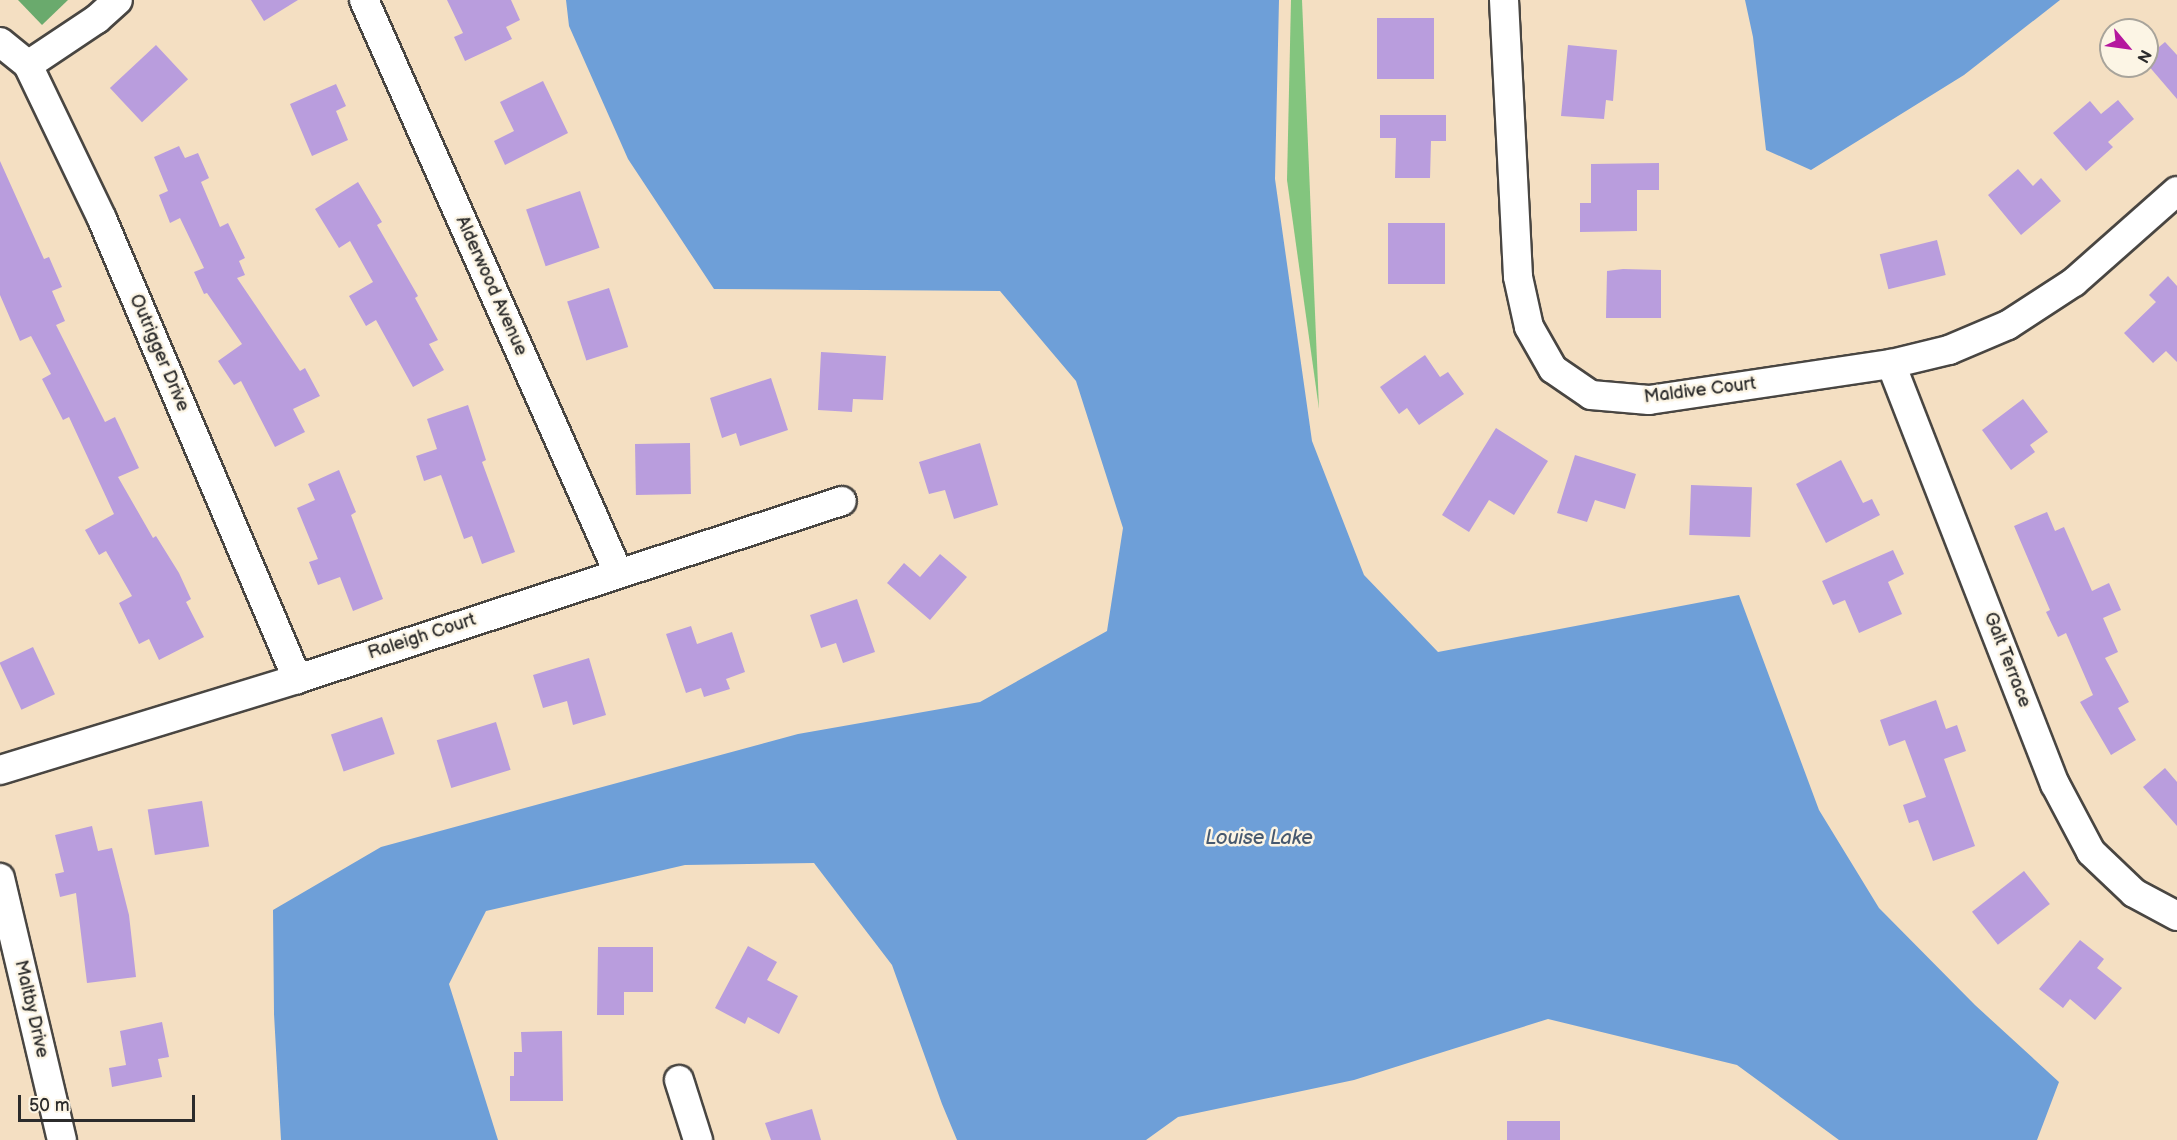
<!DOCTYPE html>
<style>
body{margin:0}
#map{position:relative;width:2177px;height:1140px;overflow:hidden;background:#f4dfc2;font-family:"Balsamiq Sans",sans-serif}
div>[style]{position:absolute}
.green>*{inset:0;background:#83c57e}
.forest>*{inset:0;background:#6aaa6d}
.water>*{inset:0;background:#6e9fd8}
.building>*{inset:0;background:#b99ddd;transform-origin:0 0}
.roads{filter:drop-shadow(2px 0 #494642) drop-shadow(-2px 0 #494642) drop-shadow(0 2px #494642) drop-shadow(0 -2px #494642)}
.minor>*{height:28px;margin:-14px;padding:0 14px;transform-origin:14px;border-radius:14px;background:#fff}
span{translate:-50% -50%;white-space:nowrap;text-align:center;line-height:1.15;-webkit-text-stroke:5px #fcf5e5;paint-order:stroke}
.street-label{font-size:18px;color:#2b2b2b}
.water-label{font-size:20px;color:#465970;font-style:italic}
.north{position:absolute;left:2099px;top:18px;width:60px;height:60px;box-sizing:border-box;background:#fcf5e5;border:2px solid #a8a49b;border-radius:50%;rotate:119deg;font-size:16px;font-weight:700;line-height:24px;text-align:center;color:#2b2b2b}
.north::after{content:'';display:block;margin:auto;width:21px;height:27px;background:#b5179e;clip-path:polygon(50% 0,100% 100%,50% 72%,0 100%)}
.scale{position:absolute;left:18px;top:1095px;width:177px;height:27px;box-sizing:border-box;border:3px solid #2b2b2b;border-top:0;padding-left:8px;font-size:18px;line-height:21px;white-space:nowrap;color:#2b2b2b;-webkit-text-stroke:4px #fcf5e5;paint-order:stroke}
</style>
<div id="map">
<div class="green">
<i style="clip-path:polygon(1291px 0,1302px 0,1319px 409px,1287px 180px)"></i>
</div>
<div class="forest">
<i style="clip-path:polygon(18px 0,68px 0,42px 25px)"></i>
</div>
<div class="water">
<i style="clip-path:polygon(566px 0,1279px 0,1275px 179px,1312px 441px,1364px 575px,1438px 652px,1739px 595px,1819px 810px,1879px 908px,1975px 1005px,2059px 1082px,2037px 1140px,1839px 1140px,1737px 1065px,1548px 1019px,1354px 1080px,1178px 1117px,1146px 1140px,957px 1140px,942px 1104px,892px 965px,814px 863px,685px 865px,486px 911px,449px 984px,498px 1140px,281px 1140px,274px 1014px,273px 910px,381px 847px,798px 734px,980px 702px,1107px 631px,1123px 528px,1076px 381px,1000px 291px,714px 289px,628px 159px,569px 26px)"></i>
<i style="clip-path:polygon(1745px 0,2060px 0,1964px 75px,1811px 170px,1766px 150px,1753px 37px)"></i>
</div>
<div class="building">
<i style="clip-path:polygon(251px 0,298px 0,264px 21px)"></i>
<i style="clip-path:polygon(447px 0,511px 0,520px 20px,506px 27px,512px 39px,465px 61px,454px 37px,463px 33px)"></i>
<i style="left:1377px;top:18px;width:57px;height:61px"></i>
<i style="clip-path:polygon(2165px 42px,2177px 55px,2177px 99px,2147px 64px,2147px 57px)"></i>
<i style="left:156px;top:45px;width:47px;height:63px;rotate:47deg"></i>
<i style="clip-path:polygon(1568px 45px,1617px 50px,1613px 101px,1606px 100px,1604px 119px,1561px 116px)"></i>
<i style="clip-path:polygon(543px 81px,568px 133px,505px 165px,494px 141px,514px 131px,500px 102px)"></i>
<i style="clip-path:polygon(336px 84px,346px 106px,336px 111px,348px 140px,312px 156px,290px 104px)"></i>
<i style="clip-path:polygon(2118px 100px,2134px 119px,2108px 142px,2113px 147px,2086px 171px,2053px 133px,2090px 101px,2101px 114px)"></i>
<i style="clip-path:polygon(1380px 115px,1446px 115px,1446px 141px,1431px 141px,1430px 178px,1395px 178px,1396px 138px,1380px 138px)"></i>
<i style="clip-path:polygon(179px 146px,185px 158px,198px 153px,209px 178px,201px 182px,220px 227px,228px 223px,245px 258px,239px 261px,245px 275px,237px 278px,300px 371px,305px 368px,320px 396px,293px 409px,305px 432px,275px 447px,241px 381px,234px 385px,218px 361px,242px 344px,207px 293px,204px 294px,194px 272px,204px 268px,180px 218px,170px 223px,159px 195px,168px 191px,154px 157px)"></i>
<i style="clip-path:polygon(0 161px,44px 259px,49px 257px,62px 287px,52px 291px,65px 321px,56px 325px,105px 422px,115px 417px,139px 468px,118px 477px,153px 538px,156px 536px,179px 573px,191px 599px,186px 602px,204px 637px,159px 660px,149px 639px,139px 644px,119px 603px,132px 596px,106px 551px,99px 555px,85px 530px,114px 514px,69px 417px,63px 420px,42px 379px,51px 374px,31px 336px,20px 341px,0 295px)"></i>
<i style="clip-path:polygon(1659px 163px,1659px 190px,1637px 190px,1637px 231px,1580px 232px,1580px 203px,1591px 203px,1591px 164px)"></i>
<i style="clip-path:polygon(2018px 169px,2033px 186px,2041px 178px,2061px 201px,2021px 235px,1988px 195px)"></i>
<i style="clip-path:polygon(358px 182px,382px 222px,377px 225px,418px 296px,415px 298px,438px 340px,429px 344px,444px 370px,413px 387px,376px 320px,366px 326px,349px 296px,373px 282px,350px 241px,339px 248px,315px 209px)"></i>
<i style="left:580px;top:191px;width:60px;height:57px;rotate:71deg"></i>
<i style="left:1445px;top:223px;width:61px;height:57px;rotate:90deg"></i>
<i style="left:1937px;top:240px;width:36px;height:59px;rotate:76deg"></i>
<i style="clip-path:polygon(1623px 269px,1661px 270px,1661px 318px,1606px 318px,1607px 271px)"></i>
<i style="clip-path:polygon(2168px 276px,2177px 286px,2177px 362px,2166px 351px,2153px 363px,2124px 333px,2156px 302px,2149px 295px)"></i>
<i style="left:609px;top:288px;width:62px;height:44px;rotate:72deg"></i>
<i style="clip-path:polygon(821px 352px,886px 356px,883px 400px,853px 399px,852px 412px,818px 410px)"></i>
<i style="clip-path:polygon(1425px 355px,1440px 377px,1448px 372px,1464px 394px,1419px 425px,1407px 408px,1399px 414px,1380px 387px)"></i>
<i style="clip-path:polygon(771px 378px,788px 430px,740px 446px,736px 433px,722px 438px,710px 398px)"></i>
<i style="clip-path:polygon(2023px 399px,2048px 432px,2030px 445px,2035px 452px,2011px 470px,1982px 430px)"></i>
<i style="clip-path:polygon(468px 405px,486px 460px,482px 462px,515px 552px,482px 564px,472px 536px,464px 539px,441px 475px,424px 481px,416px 456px,437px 449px,427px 419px)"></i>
<i style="clip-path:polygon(1496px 428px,1548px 461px,1514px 515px,1489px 500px,1469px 532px,1442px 515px)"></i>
<i style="left:690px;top:443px;width:51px;height:55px;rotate:89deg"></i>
<i style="clip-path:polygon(980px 443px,998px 505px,954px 519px,945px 490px,929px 494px,919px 462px)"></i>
<i style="clip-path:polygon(1575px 455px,1636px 474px,1625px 509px,1595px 500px,1587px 522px,1557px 513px)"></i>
<i style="clip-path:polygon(1841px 460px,1863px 503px,1872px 499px,1880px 515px,1826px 543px,1796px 484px)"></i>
<i style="clip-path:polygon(339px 470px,356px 512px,351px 515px,383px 599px,353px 611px,340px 577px,318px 585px,309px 562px,318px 559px,297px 508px,315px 500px,308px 484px)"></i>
<i style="left:1691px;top:485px;width:61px;height:50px;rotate:2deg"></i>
<i style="clip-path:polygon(2047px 512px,2055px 531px,2064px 527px,2092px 591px,2109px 583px,2121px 610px,2103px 618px,2118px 652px,2105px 658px,2129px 702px,2118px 708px,2136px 740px,2111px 755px,2080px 702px,2093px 695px,2066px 633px,2058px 637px,2046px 612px,2050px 610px,2014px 526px)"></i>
<i style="clip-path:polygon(1893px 550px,1904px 574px,1888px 582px,1902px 614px,1859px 633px,1845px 600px,1833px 605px,1822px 581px)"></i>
<i style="clip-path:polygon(940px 554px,967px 577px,930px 620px,887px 583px,904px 563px,920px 577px)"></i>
<i style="clip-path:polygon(857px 599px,875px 652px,843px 663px,836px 643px,821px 648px,810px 615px)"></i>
<i style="clip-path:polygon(691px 626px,697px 644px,732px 632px,745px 672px,726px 679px,730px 689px,704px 697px,701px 688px,686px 693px,666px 634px)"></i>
<i style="left:33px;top:647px;width:52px;height:37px;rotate:65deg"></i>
<i style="clip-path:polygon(589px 658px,606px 715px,573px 725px,567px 701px,543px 708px,533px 675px)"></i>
<i style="clip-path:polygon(1936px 700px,1946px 729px,1957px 725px,1966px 751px,1944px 759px,1975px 846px,1933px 861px,1918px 820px,1909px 823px,1903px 805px,1926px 797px,1905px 740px,1889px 746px,1880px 720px)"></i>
<i style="left:382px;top:717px;width:39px;height:54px;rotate:71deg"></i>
<i style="left:496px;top:722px;width:50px;height:62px;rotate:73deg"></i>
<i style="clip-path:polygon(2165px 768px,2177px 782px,2177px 826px,2143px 787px)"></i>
<i style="left:202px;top:801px;width:46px;height:55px;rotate:81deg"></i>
<i style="clip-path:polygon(92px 826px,98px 851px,112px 848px,129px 915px,136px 977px,87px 983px,76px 893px,60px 897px,55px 874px,64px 872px,55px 835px)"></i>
<i style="left:2024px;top:871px;width:42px;height:66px;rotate:52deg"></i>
<i style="clip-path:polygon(2080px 940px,2104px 959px,2097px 968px,2122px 988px,2095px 1020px,2070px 999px,2063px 1008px,2039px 989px)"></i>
<i style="clip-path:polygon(748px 946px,777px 962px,767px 980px,798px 996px,779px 1034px,748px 1017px,745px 1024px,715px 1008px)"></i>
<i style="clip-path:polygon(598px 947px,653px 947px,653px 992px,624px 992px,624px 1015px,597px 1015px)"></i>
<i style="clip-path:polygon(162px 1022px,169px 1057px,158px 1059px,162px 1077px,112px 1087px,109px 1068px,126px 1065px,120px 1031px)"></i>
<i style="clip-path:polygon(562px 1031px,563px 1101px,510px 1101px,510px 1076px,514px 1076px,514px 1052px,522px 1052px,521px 1032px)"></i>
<i style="clip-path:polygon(812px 1109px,821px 1140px,771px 1140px,765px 1123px)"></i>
<i style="left:1560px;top:1121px;width:19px;height:53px;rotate:90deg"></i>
</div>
<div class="roads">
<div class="minor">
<i style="left:364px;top:0;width:626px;rotate:66.06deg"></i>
<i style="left:1504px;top:0;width:277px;rotate:87.1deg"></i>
<i style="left:1518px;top:277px;width:51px;rotate:77.6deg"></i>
<i style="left:1529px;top:327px;width:48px;rotate:60.3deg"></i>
<i style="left:1553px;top:369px;width:46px;rotate:34.4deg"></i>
<i style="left:1591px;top:395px;width:58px;rotate:4.9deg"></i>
<i style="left:1649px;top:400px;width:245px;rotate:-8.5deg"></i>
<i style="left:1891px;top:364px;width:60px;rotate:-13.6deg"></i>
<i style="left:1949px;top:350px;width:64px;rotate:-23deg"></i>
<i style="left:2008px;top:325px;width:79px;rotate:-33.1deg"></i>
<i style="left:2074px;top:282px;width:137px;rotate:-41.5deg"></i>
<i style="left:0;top:42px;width:36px;rotate:39deg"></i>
<i style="left:28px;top:65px;width:171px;rotate:64.3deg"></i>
<i style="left:102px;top:219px;width:500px;rotate:67deg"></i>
<i style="left:28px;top:65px;width:83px;rotate:-33.7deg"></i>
<i style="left:97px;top:19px;width:28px;rotate:-42deg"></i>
<i style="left:1891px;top:364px;width:451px;rotate:68.7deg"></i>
<i style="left:2055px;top:784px;width:77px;rotate:62.1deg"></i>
<i style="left:2091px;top:852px;width:59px;rotate:43.6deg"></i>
<i style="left:2134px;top:893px;width:49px;rotate:28.1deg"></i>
<i style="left:0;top:770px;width:311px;rotate:-17deg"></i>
<i style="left:297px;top:679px;width:573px;rotate:-18.09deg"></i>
<i style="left:0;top:878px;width:269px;rotate:76.7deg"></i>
<i style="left:679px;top:1080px;width:63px;rotate:72.4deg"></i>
</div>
</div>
<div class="street-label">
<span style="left:491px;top:286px;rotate:66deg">Alderwood Avenue</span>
<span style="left:159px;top:353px;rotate:67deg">Outrigger Drive</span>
<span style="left:1700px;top:391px;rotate:-7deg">Maldive Court</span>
<span style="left:422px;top:637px;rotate:-18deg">Raleigh Court</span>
<span style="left:2007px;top:660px;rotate:69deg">Galt Terrace</span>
<span style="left:31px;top:1009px;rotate:77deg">Maltby Drive</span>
</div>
<div class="water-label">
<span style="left:1259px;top:838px">Louise Lake</span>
</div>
<div class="north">N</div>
<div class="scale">50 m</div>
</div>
